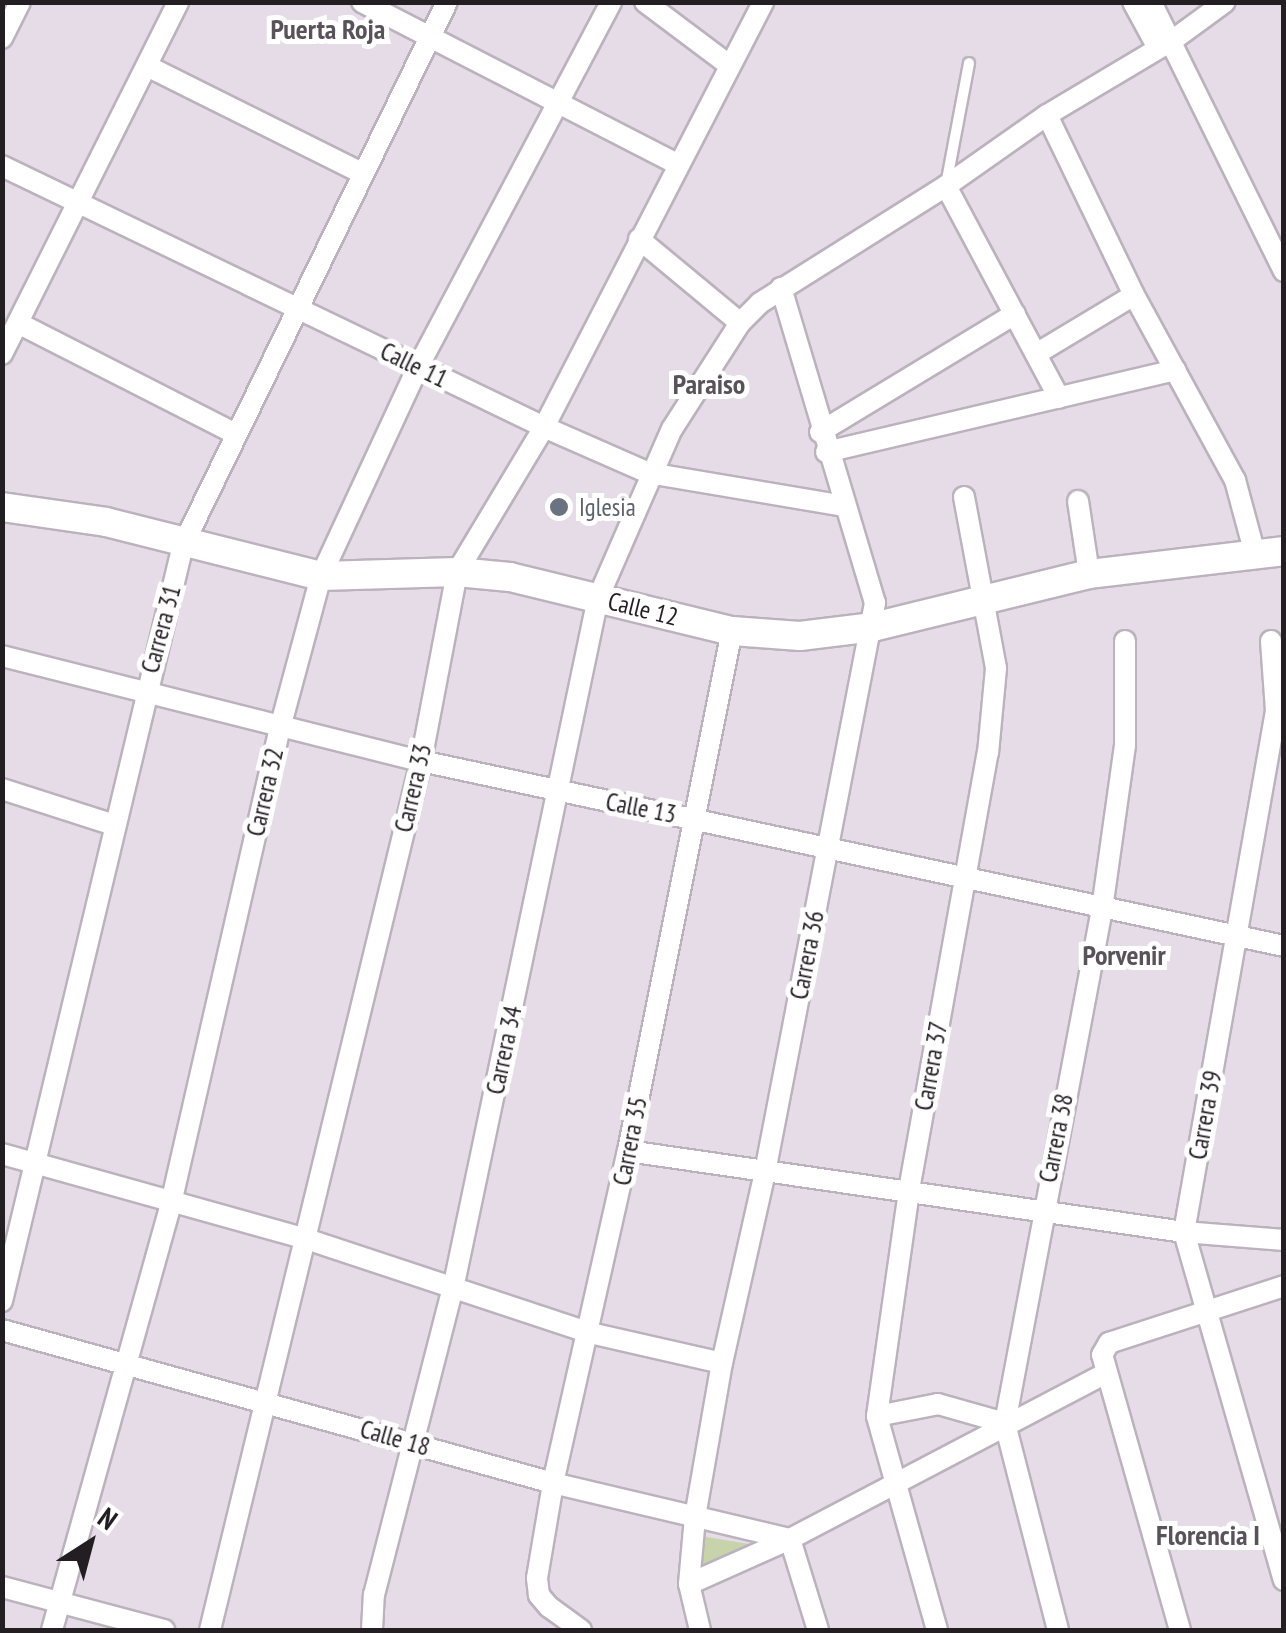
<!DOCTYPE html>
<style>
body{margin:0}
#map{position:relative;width:1286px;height:1633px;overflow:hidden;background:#e6dce7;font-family:"PT Sans Narrow",sans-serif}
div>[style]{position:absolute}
.green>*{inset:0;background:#c7d3ab}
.roads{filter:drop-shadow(2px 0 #bbb2bd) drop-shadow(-2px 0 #bbb2bd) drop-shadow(0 2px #bbb2bd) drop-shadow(0 -2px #bbb2bd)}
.lane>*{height:10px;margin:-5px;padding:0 5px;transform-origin:5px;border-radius:5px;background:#fff}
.street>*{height:20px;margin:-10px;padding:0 10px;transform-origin:10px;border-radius:10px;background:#fff}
.secondary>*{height:28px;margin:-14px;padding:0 14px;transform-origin:14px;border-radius:14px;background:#fff}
.dots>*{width:28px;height:28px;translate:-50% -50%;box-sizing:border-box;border:5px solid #fff;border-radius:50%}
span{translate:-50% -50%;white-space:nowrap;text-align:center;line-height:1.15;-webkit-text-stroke:10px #fff;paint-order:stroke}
.street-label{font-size:25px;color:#221e22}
.worship-label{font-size:25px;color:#5b616d}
.left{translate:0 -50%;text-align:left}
.neighbourhood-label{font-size:28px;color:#5a525b;font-weight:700}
.frame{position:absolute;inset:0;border:5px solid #221e22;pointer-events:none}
.north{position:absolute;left:40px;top:1493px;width:100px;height:100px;-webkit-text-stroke:8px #fff;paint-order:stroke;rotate:36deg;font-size:28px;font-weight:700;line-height:40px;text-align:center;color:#221e22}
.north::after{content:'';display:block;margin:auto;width:35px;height:45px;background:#221e22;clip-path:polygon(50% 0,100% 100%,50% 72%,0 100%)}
</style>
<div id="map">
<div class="green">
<i style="clip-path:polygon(700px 1536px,755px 1545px,696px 1573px)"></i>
</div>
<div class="roads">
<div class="lane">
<i style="left:946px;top:185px;width:124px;rotate:-79.3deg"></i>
</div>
<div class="street">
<i style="left:362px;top:2px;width:354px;rotate:27.2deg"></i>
<i style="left:645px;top:2px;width:105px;rotate:36.9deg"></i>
<i style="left:1133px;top:2px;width:52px;rotate:61.5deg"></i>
<i style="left:1151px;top:2px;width:300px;rotate:63.7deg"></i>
<i style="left:2px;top:38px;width:40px;rotate:-63.4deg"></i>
<i style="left:147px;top:66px;width:240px;rotate:26.5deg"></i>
<i style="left:1047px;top:115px;width:200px;rotate:64.2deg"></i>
<i style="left:1134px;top:295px;width:211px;rotate:61.4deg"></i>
<i style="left:1235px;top:480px;width:77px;rotate:74.9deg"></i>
<i style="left:2px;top:166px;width:602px;rotate:25.71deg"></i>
<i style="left:544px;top:427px;width:115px;rotate:23.7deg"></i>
<i style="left:649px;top:473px;width:198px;rotate:9.6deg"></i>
<i style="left:946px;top:186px;width:240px;rotate:61.9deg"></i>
<i style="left:639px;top:239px;width:131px;rotate:39.7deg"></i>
<i style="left:18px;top:323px;width:242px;rotate:27deg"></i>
<i style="left:2px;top:354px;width:394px;rotate:-63.4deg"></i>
<i style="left:1036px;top:354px;width:114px;rotate:-31deg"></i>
<i style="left:820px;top:432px;width:228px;rotate:-31.2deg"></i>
<i style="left:826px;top:452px;width:359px;rotate:-13.2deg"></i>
<i style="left:1078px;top:501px;width:74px;rotate:81.4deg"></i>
<i style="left:1271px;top:641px;width:70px;rotate:85.9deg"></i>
<i style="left:1276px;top:711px;width:529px;rotate:100.01deg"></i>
<i style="left:1184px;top:1232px;width:362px;rotate:74deg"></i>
<i style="left:2px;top:656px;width:432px;rotate:14.1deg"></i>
<i style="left:421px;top:761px;width:883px;rotate:12.1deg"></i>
<i style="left:2px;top:789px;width:118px;rotate:17.8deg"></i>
<i style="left:628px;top:1151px;width:562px;rotate:8.29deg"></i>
<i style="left:1184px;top:1232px;width:100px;rotate:4.6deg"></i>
<i style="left:2px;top:1154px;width:313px;rotate:15.6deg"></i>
<i style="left:303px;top:1238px;width:302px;rotate:18.3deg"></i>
<i style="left:590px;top:1333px;width:135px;rotate:12.8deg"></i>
<i style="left:2px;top:1301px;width:777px;rotate:-76.54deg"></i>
<i style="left:183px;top:545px;width:604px;rotate:-64.07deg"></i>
<i style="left:2px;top:1330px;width:572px;rotate:15.52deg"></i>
<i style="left:553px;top:1483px;width:244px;rotate:13.3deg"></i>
<i style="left:790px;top:1539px;width:95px;rotate:72.9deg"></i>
<i style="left:877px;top:1416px;width:62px;rotate:-11.1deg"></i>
<i style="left:938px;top:1404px;width:70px;rotate:15.8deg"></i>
<i style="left:689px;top:1584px;width:111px;rotate:-24deg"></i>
<i style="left:790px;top:1539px;width:355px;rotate:-27.7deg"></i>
<i style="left:2px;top:1587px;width:168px;rotate:14.9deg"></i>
<i style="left:52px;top:1630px;width:447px;rotate:-74.4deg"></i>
<i style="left:172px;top:1199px;width:483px;rotate:-77.1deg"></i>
<i style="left:280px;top:728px;width:157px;rotate:-74.9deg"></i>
<i style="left:321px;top:576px;width:230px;rotate:-65.1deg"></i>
<i style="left:418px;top:367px;width:413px;rotate:-62.1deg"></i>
<i style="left:210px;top:1630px;width:894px;rotate:-76.35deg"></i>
<i style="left:421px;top:761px;width:192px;rotate:-79.2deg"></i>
<i style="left:457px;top:572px;width:169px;rotate:-59deg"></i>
<i style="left:544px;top:427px;width:478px;rotate:-62.7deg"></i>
<i style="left:372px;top:1630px;width:35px;rotate:-87deg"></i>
<i style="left:374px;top:1595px;width:321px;rotate:-75.6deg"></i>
<i style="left:454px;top:1284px;width:701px;rotate:-78.15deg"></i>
<i style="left:598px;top:598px;width:184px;rotate:-66.4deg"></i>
<i style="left:672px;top:429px;width:126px;rotate:-57.3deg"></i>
<i style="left:740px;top:323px;width:28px;rotate:-45deg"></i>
<i style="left:760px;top:303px;width:220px;rotate:-32.2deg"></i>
<i style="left:946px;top:186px;width:123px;rotate:-35.1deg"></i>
<i style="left:1047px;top:115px;width:147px;rotate:-30.8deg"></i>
<i style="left:1173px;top:40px;width:64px;rotate:-36.2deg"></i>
<i style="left:581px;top:1630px;width:39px;rotate:-144deg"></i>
<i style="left:549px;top:1607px;width:16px;rotate:-130deg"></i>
<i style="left:539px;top:1595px;width:17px;rotate:-97deg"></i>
<i style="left:537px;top:1578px;width:96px;rotate:-80.4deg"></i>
<i style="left:553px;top:1483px;width:340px;rotate:-77.3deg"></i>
<i style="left:628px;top:1151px;width:530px;rotate:-78.69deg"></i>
<i style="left:700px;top:1630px;width:47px;rotate:-103.4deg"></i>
<i style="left:689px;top:1584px;width:67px;rotate:-84.9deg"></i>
<i style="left:695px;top:1517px;width:156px;rotate:-80.1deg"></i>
<i style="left:722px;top:1363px;width:196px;rotate:-77.3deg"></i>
<i style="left:765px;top:1172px;width:580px;rotate:-79.06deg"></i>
<i style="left:875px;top:603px;width:329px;rotate:-106.6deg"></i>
<i style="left:937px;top:1630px;width:222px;rotate:-105.7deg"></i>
<i style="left:877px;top:1416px;width:228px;rotate:-81.9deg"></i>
<i style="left:909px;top:1190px;width:444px;rotate:-79.8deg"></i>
<i style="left:988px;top:753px;width:85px;rotate:-84.6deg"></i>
<i style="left:996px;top:668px;width:174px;rotate:-100.6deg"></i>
<i style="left:1058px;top:1630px;width:214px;rotate:-104.4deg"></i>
<i style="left:1005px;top:1423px;width:523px;rotate:-79.31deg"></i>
<i style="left:1102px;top:909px;width:166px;rotate:-82deg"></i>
<i style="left:1125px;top:745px;width:104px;rotate:-90deg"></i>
<i style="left:1180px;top:1630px;width:286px;rotate:-105.8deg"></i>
<i style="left:1102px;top:1355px;width:14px;rotate:-60deg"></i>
<i style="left:1109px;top:1343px;width:184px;rotate:-18deg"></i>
</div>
<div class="secondary">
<i style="left:2px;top:507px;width:105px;rotate:8.2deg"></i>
<i style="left:106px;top:522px;width:222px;rotate:14.1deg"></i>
<i style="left:321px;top:576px;width:136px;rotate:-1.7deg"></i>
<i style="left:457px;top:572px;width:53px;rotate:5.4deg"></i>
<i style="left:510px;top:577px;width:228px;rotate:13.7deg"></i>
<i style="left:732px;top:631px;width:68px;rotate:4.2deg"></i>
<i style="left:800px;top:636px;width:74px;rotate:-7deg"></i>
<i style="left:873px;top:627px;width:222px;rotate:-13.8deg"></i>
<i style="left:1089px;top:574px;width:196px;rotate:-6.7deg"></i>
</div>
</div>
<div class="dots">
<i style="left:559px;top:507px;background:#6b7280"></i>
</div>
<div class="street-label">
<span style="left:414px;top:365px;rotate:26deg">Calle 11</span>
<span style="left:643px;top:609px;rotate:14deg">Calle 12</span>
<span style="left:161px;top:629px;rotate:-75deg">Carrera 31</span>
<span style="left:413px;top:788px;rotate:-77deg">Carrera 33</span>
<span style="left:265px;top:792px;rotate:-77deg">Carrera 32</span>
<span style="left:641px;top:808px;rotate:11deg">Calle 13</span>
<span style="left:807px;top:955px;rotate:-79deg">Carrera 36</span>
<span style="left:504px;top:1050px;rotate:-78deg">Carrera 34</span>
<span style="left:931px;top:1066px;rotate:-80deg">Carrera 37</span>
<span style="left:1205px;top:1115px;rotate:-80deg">Carrera 39</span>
<span style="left:1056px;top:1138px;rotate:-79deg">Carrera 38</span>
<span style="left:630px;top:1141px;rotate:-79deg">Carrera 35</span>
<span style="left:395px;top:1438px;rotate:16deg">Calle 18</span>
</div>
<div class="worship-label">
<span class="left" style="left:579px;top:507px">Iglesia</span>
</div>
<div class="neighbourhood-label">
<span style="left:328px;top:29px">Puerta Roja</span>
<span style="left:709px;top:384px">Paraiso</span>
<span style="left:1124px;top:955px">Porvenir</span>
<span style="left:1208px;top:1535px">Florencia I</span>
</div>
<div class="frame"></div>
<div class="north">N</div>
</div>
